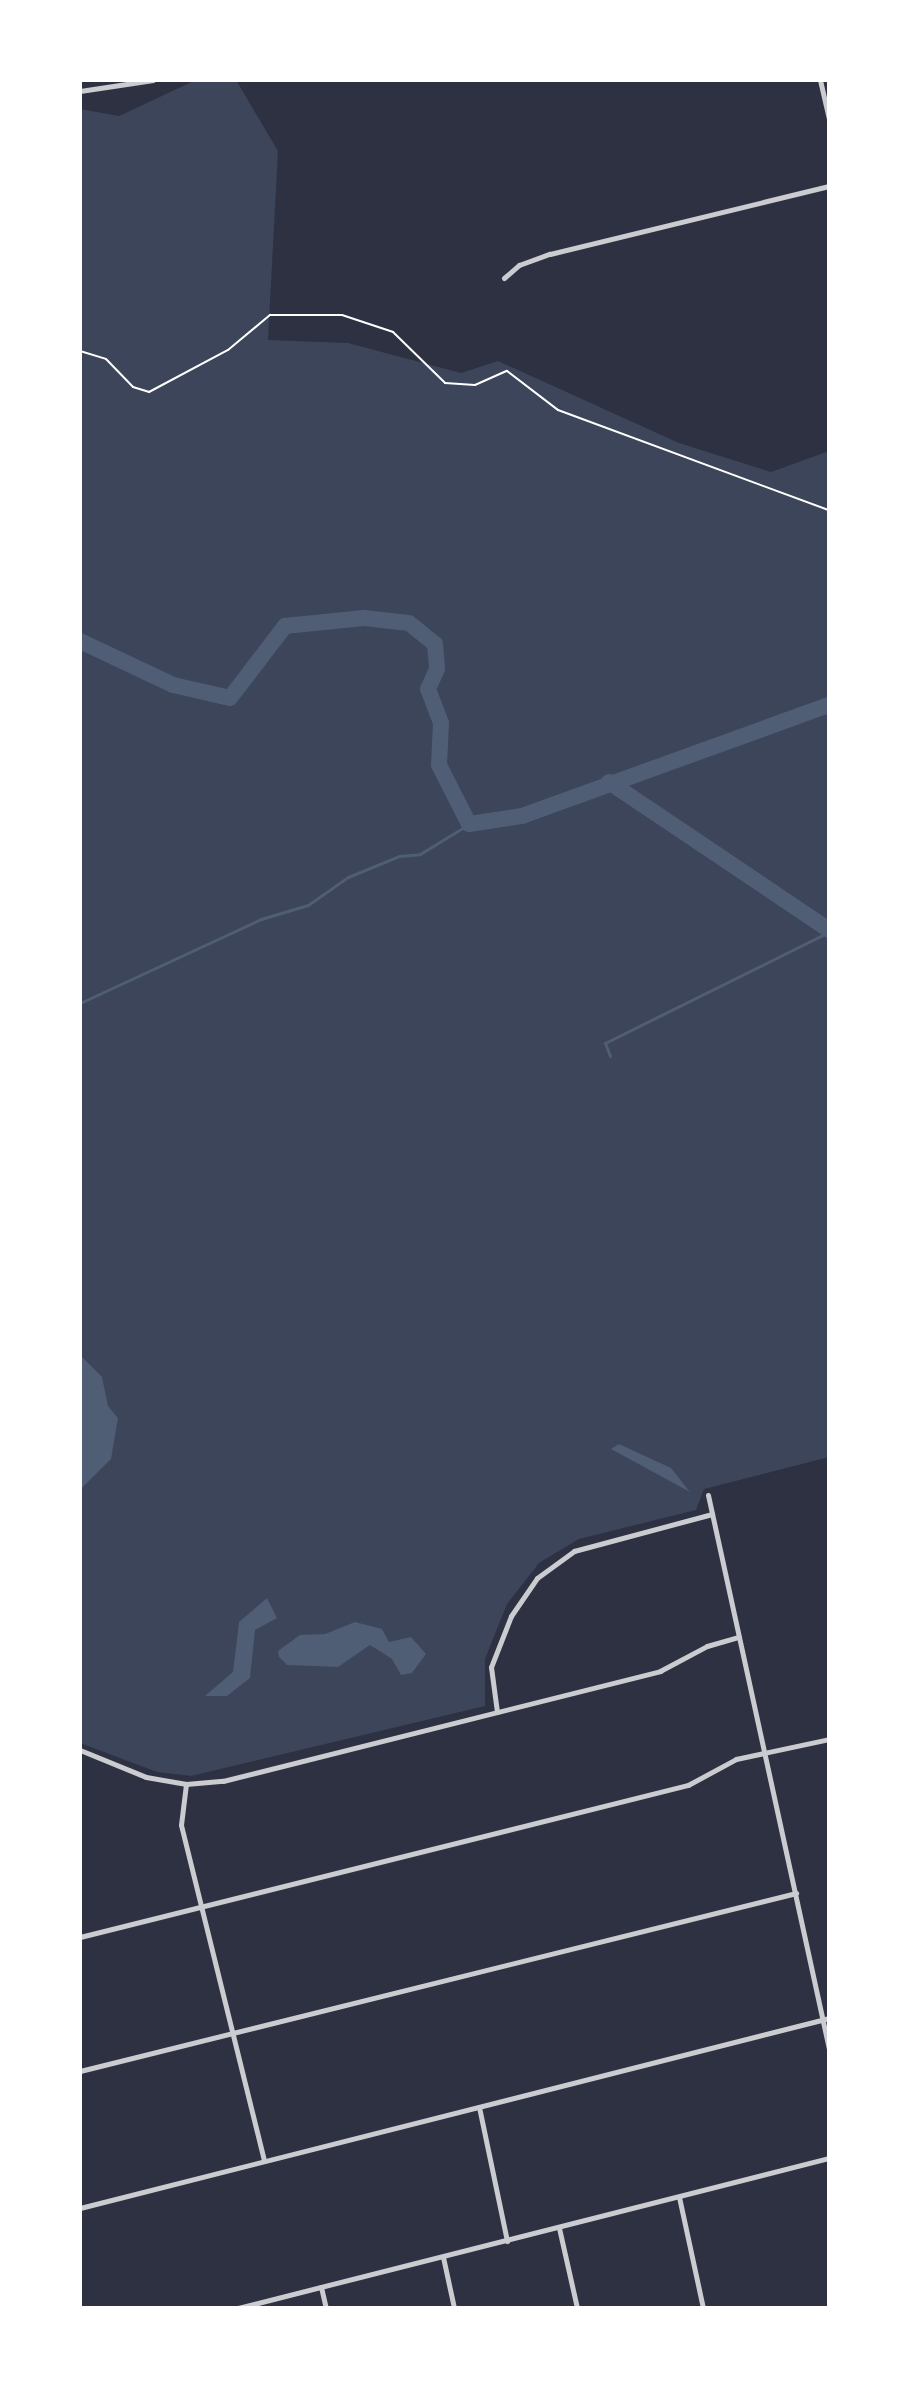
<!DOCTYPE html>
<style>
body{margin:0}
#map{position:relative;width:909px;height:2388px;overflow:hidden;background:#2d3142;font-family:Helvetica,sans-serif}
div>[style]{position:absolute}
.green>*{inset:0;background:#3c4559}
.water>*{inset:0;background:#4f5d75}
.stream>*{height:3px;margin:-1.5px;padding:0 1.5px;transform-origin:1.5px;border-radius:1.5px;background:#4f5d75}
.river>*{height:16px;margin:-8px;padding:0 8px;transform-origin:8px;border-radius:8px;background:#4f5d75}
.path>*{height:2px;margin:-1px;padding:0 1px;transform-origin:1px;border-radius:1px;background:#fff}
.minor>*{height:5px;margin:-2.5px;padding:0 2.5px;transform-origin:2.5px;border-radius:2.5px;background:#caccd0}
span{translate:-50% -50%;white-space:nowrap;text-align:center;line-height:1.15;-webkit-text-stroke:8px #fff;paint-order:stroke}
.frame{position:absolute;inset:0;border:82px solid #fff;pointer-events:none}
</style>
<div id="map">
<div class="green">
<i style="clip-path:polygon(196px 80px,236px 80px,278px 151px,268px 340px,348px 343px,461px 373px,498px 361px,679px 443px,771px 472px,829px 451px,829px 1457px,704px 1489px,696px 1510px,579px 1539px,539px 1563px,507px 1604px,485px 1659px,485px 1706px,191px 1776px,157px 1772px,80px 1743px,80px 109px,119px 116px)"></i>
</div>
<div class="water">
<i style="clip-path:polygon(80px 1355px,102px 1377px,108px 1406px,118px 1418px,111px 1459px,80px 1490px)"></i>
<i style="clip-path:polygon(619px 1444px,671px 1468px,690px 1492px,611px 1449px)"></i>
<i style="clip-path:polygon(267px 1598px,277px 1618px,255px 1630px,250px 1678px,227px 1696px,205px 1696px,233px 1672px,239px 1622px)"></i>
<i style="clip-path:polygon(355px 1622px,382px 1629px,389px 1642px,411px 1637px,426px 1654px,412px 1673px,401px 1675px,392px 1659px,370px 1645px,338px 1667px,287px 1665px,279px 1657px,278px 1651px,300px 1635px,325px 1634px)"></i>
</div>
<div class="stream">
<i style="left:80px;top:1003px;width:200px;rotate:-24.9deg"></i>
<i style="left:261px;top:919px;width:49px;rotate:-16.6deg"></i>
<i style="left:308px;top:905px;width:49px;rotate:-35deg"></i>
<i style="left:348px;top:877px;width:55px;rotate:-22.4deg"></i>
<i style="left:399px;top:856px;width:21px;rotate:-5deg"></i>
<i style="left:420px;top:854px;width:57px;rotate:-31.5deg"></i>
<i style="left:610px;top:1056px;width:14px;rotate:-111deg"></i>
<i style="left:605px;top:1043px;width:250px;rotate:-26.4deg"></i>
</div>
<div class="river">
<i style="left:80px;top:641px;width:103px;rotate:25.3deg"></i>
<i style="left:173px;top:685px;width:58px;rotate:12.8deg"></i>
<i style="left:230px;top:698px;width:91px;rotate:-52.6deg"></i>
<i style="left:285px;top:626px;width:79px;rotate:-5.8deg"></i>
<i style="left:364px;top:618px;width:45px;rotate:6.3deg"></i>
<i style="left:409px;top:623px;width:33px;rotate:39deg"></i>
<i style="left:435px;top:644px;width:25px;rotate:85deg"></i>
<i style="left:437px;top:669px;width:22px;rotate:114deg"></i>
<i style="left:428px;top:689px;width:36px;rotate:69deg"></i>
<i style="left:441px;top:723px;width:42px;rotate:92.7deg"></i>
<i style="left:439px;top:765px;width:66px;rotate:63deg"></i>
<i style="left:469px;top:824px;width:54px;rotate:-8.6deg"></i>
<i style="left:522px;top:816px;width:326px;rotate:-19.9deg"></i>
<i style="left:609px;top:782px;width:265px;rotate:33.9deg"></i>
</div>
<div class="path">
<i style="left:80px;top:351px;width:27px;rotate:17deg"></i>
<i style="left:106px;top:359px;width:39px;rotate:46deg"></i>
<i style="left:133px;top:387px;width:17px;rotate:17deg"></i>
<i style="left:149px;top:392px;width:89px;rotate:-28deg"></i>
<i style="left:228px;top:350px;width:55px;rotate:-39.8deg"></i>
<i style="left:270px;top:315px;width:72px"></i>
<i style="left:342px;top:315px;width:54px;rotate:18.4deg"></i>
<i style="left:393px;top:332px;width:73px;rotate:44.4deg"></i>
<i style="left:445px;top:383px;width:30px;rotate:4deg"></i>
<i style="left:475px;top:385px;width:35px;rotate:-24deg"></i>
<i style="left:507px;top:371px;width:64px;rotate:37.4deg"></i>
<i style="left:558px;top:410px;width:289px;rotate:20.3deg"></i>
</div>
<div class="minor">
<i style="left:820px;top:80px;width:40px;rotate:77deg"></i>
<i style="left:80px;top:91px;width:74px;rotate:-8.6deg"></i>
<i style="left:504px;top:278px;width:20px;rotate:-41deg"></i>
<i style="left:519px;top:265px;width:33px;rotate:-20deg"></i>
<i style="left:550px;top:254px;width:287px;rotate:-13.7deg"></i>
<i style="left:708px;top:1495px;width:567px;rotate:77.68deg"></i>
<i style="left:497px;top:1712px;width:45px;rotate:-97.6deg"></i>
<i style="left:491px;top:1667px;width:55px;rotate:-68.6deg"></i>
<i style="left:511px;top:1616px;width:46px;rotate:-55.6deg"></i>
<i style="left:537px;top:1578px;width:46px;rotate:-36.1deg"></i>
<i style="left:574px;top:1551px;width:143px;rotate:-15deg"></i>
<i style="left:80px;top:1750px;width:71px;rotate:22.2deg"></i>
<i style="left:146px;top:1777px;width:41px;rotate:9.9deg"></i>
<i style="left:186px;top:1784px;width:37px;rotate:-5deg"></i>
<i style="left:223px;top:1781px;width:451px;rotate:-14.1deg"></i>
<i style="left:660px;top:1671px;width:53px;rotate:-28deg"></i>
<i style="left:707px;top:1646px;width:33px;rotate:-16deg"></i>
<i style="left:186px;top:1784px;width:41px;rotate:97deg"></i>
<i style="left:181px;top:1825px;width:346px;rotate:76.1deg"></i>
<i style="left:80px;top:1937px;width:627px;rotate:-14.04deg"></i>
<i style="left:688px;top:1785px;width:55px;rotate:-28.4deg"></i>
<i style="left:736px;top:1759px;width:95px;rotate:-12.1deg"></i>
<i style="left:80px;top:2071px;width:738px;rotate:-13.96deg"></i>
<i style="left:479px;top:2107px;width:137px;rotate:78.2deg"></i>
<i style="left:679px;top:2197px;width:114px;rotate:77.8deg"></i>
<i style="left:80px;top:2208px;width:773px;rotate:-14.23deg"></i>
<i style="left:559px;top:2228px;width:82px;rotate:77.3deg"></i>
<i style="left:443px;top:2257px;width:52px;rotate:77.8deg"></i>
<i style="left:321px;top:2287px;width:22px;rotate:77deg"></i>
<i style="left:238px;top:2308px;width:610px;rotate:-14.24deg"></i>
</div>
<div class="frame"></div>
</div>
